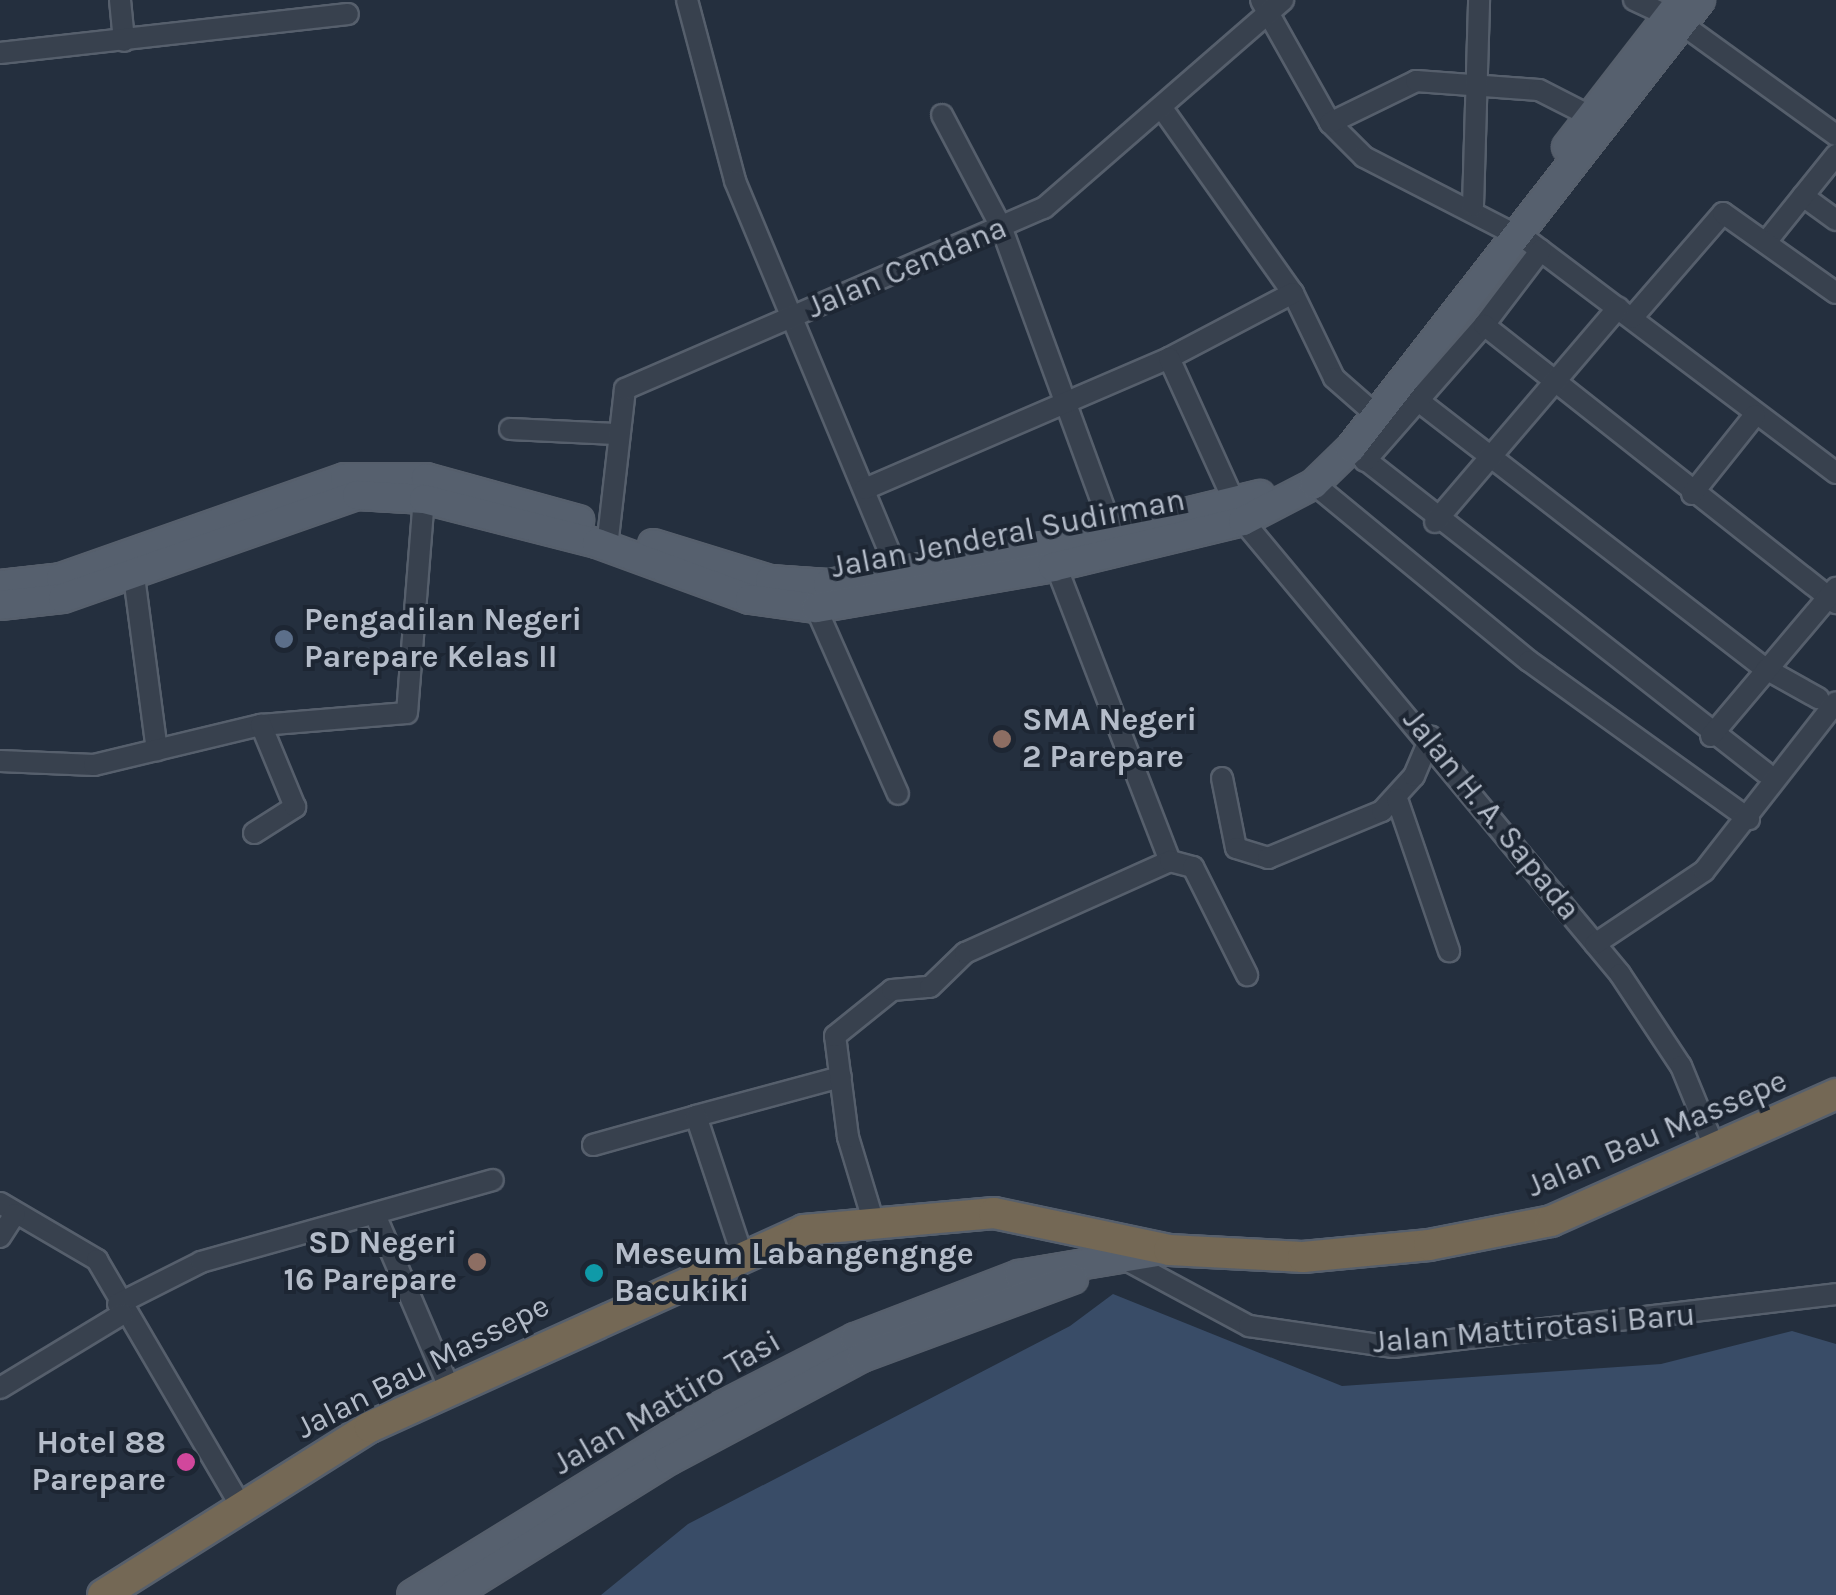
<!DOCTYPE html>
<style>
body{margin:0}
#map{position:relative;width:1836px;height:1595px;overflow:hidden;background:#242f3e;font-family:Karla,sans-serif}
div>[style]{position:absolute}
.water>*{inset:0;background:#394c67}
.roads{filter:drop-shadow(2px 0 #565f6c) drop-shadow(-2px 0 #565f6c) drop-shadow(0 2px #565f6c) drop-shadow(0 -2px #565f6c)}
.minor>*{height:20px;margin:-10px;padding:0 10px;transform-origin:10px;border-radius:10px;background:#38414e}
.major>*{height:28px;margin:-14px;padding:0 14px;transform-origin:14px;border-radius:14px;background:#56606e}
.highway>*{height:30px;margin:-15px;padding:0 15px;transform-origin:15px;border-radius:15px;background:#746855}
.dots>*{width:28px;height:28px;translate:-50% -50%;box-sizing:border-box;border:5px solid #1d2633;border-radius:50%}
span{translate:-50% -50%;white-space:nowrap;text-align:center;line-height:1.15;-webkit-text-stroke:8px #1d2633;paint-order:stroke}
.street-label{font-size:32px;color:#b4bcc9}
.poi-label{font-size:32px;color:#b4bcc9;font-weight:700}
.left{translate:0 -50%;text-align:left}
.right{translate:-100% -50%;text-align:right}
</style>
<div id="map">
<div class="water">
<i style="clip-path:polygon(1113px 1294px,1342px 1386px,1661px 1364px,1792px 1331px,1836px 1344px,1836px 1595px,601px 1595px,688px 1524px,1070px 1326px)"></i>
</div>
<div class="roads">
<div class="minor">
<i style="left:120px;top:0;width:41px;rotate:84.4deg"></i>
<i style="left:687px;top:0;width:187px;rotate:75.1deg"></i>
<i style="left:735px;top:181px;width:427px;rotate:67.4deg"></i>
<i style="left:1261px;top:0;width:141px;rotate:60.7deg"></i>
<i style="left:1330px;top:123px;width:48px;rotate:45deg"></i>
<i style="left:1364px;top:157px;width:160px;rotate:27.2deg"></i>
<i style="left:1634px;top:0;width:38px;rotate:25deg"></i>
<i style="left:1686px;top:27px;width:185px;rotate:35.8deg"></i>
<i style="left:0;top:53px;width:350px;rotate:-6.4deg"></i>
<i style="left:1164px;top:111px;width:223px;rotate:54.7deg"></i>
<i style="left:1293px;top:293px;width:94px;rotate:64.2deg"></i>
<i style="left:1334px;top:378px;width:44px;rotate:41.3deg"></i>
<i style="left:942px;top:115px;width:129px;rotate:62.2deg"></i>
<i style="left:1002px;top:229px;width:323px;rotate:69.9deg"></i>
<i style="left:1330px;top:123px;width:96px;rotate:-26deg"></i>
<i style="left:1416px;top:81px;width:123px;rotate:4.2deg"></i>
<i style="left:1539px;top:90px;width:57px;rotate:27deg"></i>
<i style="left:1803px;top:196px;width:41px;rotate:36deg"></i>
<i style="left:1473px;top:206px;width:206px;rotate:-88.3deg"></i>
<i style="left:1523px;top:237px;width:392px;rotate:37deg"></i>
<i style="left:1766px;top:242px;width:112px;rotate:-51.2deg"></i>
<i style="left:1632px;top:318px;width:139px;rotate:-49.1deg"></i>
<i style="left:1723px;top:213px;width:138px;rotate:35.3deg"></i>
<i style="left:1484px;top:325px;width:94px;rotate:-52.8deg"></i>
<i style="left:1169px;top:358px;width:140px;rotate:-27.7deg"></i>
<i style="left:1407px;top:392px;width:453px;rotate:37.7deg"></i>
<i style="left:1766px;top:669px;width:60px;rotate:29.1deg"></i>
<i style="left:510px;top:429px;width:106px;rotate:2.7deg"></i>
<i style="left:1357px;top:453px;width:519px;rotate:38.04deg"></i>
<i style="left:1365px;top:461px;width:181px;rotate:-48.8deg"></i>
<i style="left:1484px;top:325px;width:449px;rotate:38.3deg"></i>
<i style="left:1314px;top:484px;width:278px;rotate:39.5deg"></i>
<i style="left:1529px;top:661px;width:271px;rotate:35.7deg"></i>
<i style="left:865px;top:489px;width:331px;rotate:-23.3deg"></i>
<i style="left:1169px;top:358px;width:179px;rotate:65.6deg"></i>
<i style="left:1243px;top:521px;width:589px;rotate:50.23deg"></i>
<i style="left:1620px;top:974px;width:110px;rotate:56.5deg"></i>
<i style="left:1681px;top:1066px;width:90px;rotate:67.7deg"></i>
<i style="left:1692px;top:494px;width:101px;rotate:-51.4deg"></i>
<i style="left:1435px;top:522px;width:282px;rotate:-49.5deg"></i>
<i style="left:607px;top:547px;width:159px;rotate:-83.5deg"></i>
<i style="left:625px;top:389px;width:456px;rotate:-23.4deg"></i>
<i style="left:1044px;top:208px;width:317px;rotate:-41deg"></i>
<i style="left:1051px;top:553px;width:330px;rotate:68.9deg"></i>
<i style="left:132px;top:561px;width:191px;rotate:82.5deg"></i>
<i style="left:816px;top:608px;width:203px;rotate:66.2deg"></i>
<i style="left:1711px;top:736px;width:194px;rotate:-49.8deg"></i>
<i style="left:0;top:761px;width:94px;rotate:2.4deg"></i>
<i style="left:94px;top:765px;width:172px;rotate:-13.5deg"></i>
<i style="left:261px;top:725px;width:146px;rotate:-4.7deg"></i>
<i style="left:407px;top:713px;width:215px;rotate:-85.5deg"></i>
<i style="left:1222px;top:778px;width:71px;rotate:78.7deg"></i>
<i style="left:1236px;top:848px;width:34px;rotate:17deg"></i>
<i style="left:1268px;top:858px;width:123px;rotate:-22.4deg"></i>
<i style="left:1382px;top:811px;width:47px;rotate:-47.6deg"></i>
<i style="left:1414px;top:776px;width:43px;rotate:-67deg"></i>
<i style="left:1397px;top:799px;width:161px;rotate:71.1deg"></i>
<i style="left:254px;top:833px;width:49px;rotate:-32.4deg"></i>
<i style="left:295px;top:807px;width:89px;rotate:-112.5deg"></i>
<i style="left:1595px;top:944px;width:131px;rotate:-33.8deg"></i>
<i style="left:1704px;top:871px;width:214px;rotate:-52deg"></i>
<i style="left:696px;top:1116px;width:150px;rotate:-15.1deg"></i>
<i style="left:593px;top:1145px;width:107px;rotate:-15.7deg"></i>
<i style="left:696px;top:1116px;width:145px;rotate:71.6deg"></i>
<i style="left:0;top:1203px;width:113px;rotate:30.4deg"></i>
<i style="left:97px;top:1260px;width:285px;rotate:59.7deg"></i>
<i style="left:376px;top:1217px;width:188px;rotate:66.8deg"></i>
<i style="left:873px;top:1220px;width:87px;rotate:-106.8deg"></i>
<i style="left:848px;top:1137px;width:102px;rotate:-97.3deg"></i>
<i style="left:835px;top:1036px;width:73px;rotate:-38.9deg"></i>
<i style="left:892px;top:990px;width:38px;rotate:-5deg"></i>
<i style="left:930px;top:987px;width:49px;rotate:-44.2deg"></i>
<i style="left:965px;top:953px;width:225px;rotate:-24.2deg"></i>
<i style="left:1170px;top:861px;width:24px;rotate:15deg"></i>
<i style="left:1193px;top:867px;width:121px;rotate:63.4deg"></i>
<i style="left:0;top:1237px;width:27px;rotate:-57deg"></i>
<i style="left:1130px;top:1262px;width:135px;rotate:28.3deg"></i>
<i style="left:1249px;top:1326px;width:146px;rotate:8.3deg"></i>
<i style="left:1393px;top:1347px;width:446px;rotate:-6.8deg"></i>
<i style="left:118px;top:1304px;width:93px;rotate:-26.8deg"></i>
<i style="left:201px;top:1262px;width:303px;rotate:-15.7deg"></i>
<i style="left:0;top:1388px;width:143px;rotate:-31.2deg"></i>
</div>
<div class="major">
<i style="left:1567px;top:147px;width:186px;rotate:-52.2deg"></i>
<i style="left:653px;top:544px;width:122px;rotate:17.1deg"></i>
<i style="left:770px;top:580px;width:58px;rotate:3.9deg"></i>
<i style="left:828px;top:584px;width:224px;rotate:-9.8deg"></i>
<i style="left:1049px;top:546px;width:217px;rotate:-13.6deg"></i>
<i style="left:0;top:585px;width:61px;rotate:-6.5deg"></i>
<i style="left:61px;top:578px;width:301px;rotate:-19.4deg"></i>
<i style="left:345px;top:478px;width:81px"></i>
<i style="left:426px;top:478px;width:159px;rotate:15.4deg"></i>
<i style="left:0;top:605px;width:63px;rotate:-6.3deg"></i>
<i style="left:63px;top:598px;width:312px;rotate:-19.3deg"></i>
<i style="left:357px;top:495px;width:67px;rotate:3.4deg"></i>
<i style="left:424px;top:499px;width:179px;rotate:14.3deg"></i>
<i style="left:597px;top:543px;width:163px;rotate:20.1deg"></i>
<i style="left:750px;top:599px;width:67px;rotate:7.8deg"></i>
<i style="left:816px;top:608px;width:241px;rotate:-9.8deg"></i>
<i style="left:1053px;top:567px;width:195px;rotate:-13.6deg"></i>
<i style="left:1243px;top:521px;width:80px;rotate:-27.5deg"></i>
<i style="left:1314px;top:484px;width:52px;rotate:-44.2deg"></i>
<i style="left:1351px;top:448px;width:568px;rotate:-52.08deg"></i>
<i style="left:412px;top:1595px;width:345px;rotate:-31.6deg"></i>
<i style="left:706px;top:1414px;width:167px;rotate:-27deg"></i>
<i style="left:855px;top:1338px;width:176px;rotate:-21deg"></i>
<i style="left:1019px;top:1275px;width:152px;rotate:-9.5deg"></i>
<i style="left:452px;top:1595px;width:256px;rotate:-31.9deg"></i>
<i style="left:669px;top:1460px;width:219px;rotate:-28.1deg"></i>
<i style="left:862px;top:1357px;width:225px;rotate:-20.3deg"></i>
</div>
<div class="highway">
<i style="left:103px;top:1595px;width:315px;rotate:-32.2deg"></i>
<i style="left:370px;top:1427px;width:477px;rotate:-24.4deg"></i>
<i style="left:804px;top:1230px;width:191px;rotate:-5.1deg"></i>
<i style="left:994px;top:1213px;width:179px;rotate:11.9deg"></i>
<i style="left:1169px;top:1250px;width:134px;rotate:3deg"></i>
<i style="left:1303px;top:1257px;width:127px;rotate:-5.4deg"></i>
<i style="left:1429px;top:1245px;width:124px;rotate:-11.1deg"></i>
<i style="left:1551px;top:1221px;width:312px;rotate:-24deg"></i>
</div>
</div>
<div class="dots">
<i style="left:284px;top:639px;background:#5c6f8a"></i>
<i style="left:1002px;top:739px;background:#8d6e63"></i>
<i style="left:477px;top:1262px;background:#8d6e63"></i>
<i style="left:594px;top:1273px;background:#0f9aa8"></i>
<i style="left:186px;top:1462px;background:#d1479c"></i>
</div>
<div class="street-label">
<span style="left:907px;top:268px;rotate:-23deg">Jalan Cendana</span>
<span style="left:1008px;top:534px;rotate:-11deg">Jalan Jenderal Sudirman</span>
<span style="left:1491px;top:815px;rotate:51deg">Jalan H. A. Sapada</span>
<span style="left:1657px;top:1134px;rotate:-23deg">Jalan Bau Massepe</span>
<span style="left:1534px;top:1329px;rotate:-5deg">Jalan Mattirotasi Baru</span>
<span style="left:423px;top:1367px;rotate:-27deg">Jalan Bau Massepe</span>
<span style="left:667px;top:1403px;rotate:-30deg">Jalan Mattiro Tasi</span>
</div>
<div class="poi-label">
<span class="left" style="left:304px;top:639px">Pengadilan Negeri<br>Parepare Kelas II</span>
<span class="left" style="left:1022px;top:739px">SMA Negeri<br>2 Parepare</span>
<span class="right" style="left:457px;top:1262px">SD Negeri<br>16 Parepare</span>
<span class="left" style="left:614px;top:1273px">Meseum Labangengnge<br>Bacukiki</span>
<span class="right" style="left:166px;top:1462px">Hotel 88<br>Parepare</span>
</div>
</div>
